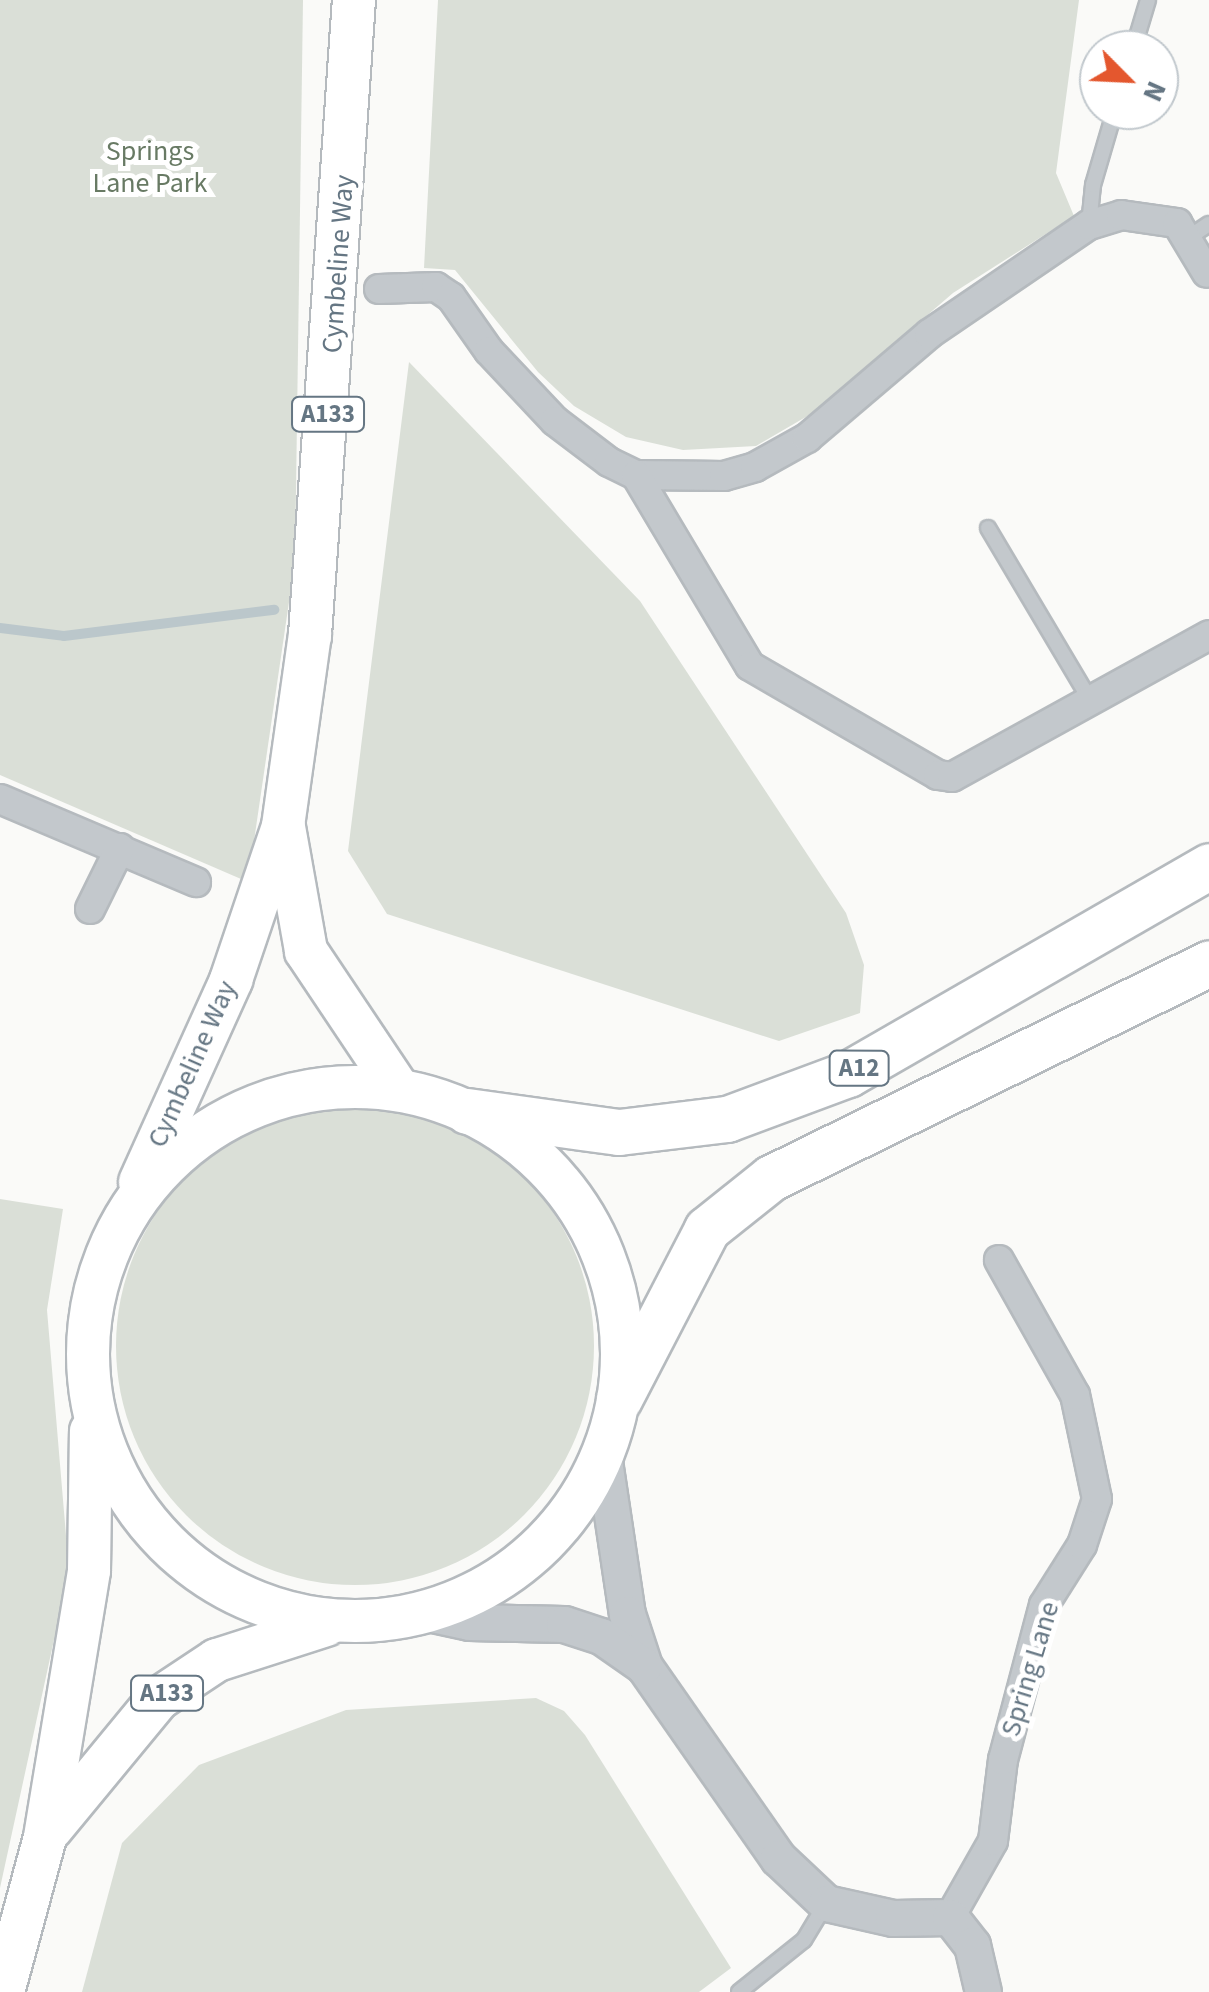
<!DOCTYPE html>
<style>
body{margin:0}
#map{position:relative;width:1209px;height:1992px;overflow:hidden;background:#fafaf8;font-family:"Source Sans 3",sans-serif}
div>[style]{position:absolute}
.green>*{inset:0;background:#dadfd7}
.round{border-radius:50%}
.stream>*{height:10px;margin:-5px;padding:0 5px;transform-origin:5px;border-radius:5px;background:#bbc7cb}
.roads{filter:drop-shadow(2px 0 #b5babe) drop-shadow(-2px 0 #b5babe) drop-shadow(0 2px #b5babe) drop-shadow(0 -2px #b5babe)}
.service>*{height:14px;margin:-7px;padding:0 7px;transform-origin:7px;border-radius:7px;background:#c3c8cc}
.minor>*{height:28px;margin:-14px;padding:0 14px;transform-origin:14px;border-radius:14px;background:#c3c8cc}
.tertiary>*{height:35px;margin:-17.5px;padding:0 17.5px;transform-origin:17.5px;border-radius:17.5px;background:#c3c8cc}
.primary>*{height:42px;margin:-21px;padding:0 21px;transform-origin:21px;border-radius:21px;background:#fff}
.primary>.ring{margin:-21px;padding:0;box-sizing:content-box;background:none;border:42px solid #fff;border-radius:50%}
.trunk>*{height:45px;margin:-22.5px;padding:0 22.5px;transform-origin:22.5px;border-radius:22.5px;background:#fff}
span{translate:-50% -50%;white-space:nowrap;text-align:center;line-height:1.15;-webkit-text-stroke:10px #fff;paint-order:stroke}
.shield-label span{padding:2px 8px;background:#fff;border:2px solid;border-radius:8px;-webkit-text-stroke-width:0}
.shield-label{font-size:25px;color:#657683;font-weight:700}
.park-label{font-size:28px;color:#687a64}
.street-label{font-size:28px;color:#657683}
.north{position:absolute;left:1079px;top:30px;width:100px;height:100px;box-sizing:border-box;background:#fff;border:2px solid #c1c8cd;border-radius:50%;rotate:114deg;font-size:28px;font-weight:700;line-height:40px;text-align:center;color:#657683}
.north::after{content:'';display:block;margin:auto;width:35px;height:45px;background:#e4572e;clip-path:polygon(50% 0,100% 100%,50% 72%,0 100%)}
</style>
<div id="map">
<div class="green">
<i style="clip-path:polygon(0 0,303px 0,295px 561px,248px 882px,0 775px)"></i>
<i style="clip-path:polygon(438px 0,1079px 0,1056px 173px,1074px 216px,953px 293px,816px 411px,756px 446px,683px 450px,626px 437px,574px 406px,538px 372px,455px 270px,424px 268px)"></i>
<i style="clip-path:polygon(409px 362px,640px 601px,846px 913px,864px 965px,860px 1013px,779px 1041px,387px 914px,348px 851px)"></i>
<i class="round" style="left:116px;top:1107px;width:478px;height:478px"></i>
<i style="clip-path:polygon(0 1199px,63px 1209px,47px 1310px,69px 1571px,0 1888px)"></i>
<i style="clip-path:polygon(536px 1698px,564px 1711px,585px 1735px,731px 1968px,699px 1992px,82px 1992px,122px 1843px,199px 1765px,346px 1710px)"></i>
</div>
<div class="stream">
<i style="left:0;top:628px;width:64px;rotate:7.1deg"></i>
<i style="left:64px;top:636px;width:212px;rotate:-7.1deg"></i>
</div>
<div class="roads">
<div class="service">
<i style="left:1133px;top:50px;width:52px;rotate:-73.3deg"></i>
<i style="left:1089px;top:225px;width:40px;rotate:-84.3deg"></i>
<i style="left:1093px;top:185px;width:78px;rotate:-73.7deg"></i>
<i style="left:1188px;top:238px;width:25px;rotate:-34deg"></i>
<i style="left:988px;top:528px;width:200px;rotate:59.3deg"></i>
<i style="left:739px;top:1992px;width:83px;rotate:-38.7deg"></i>
<i style="left:804px;top:1940px;width:41px;rotate:-59deg"></i>
</div>
<div class="minor">
<i style="left:379px;top:289px;width:57px;rotate:-2deg"></i>
<i style="left:436px;top:287px;width:18px;rotate:34deg"></i>
<i style="left:451px;top:297px;width:66px;rotate:54.9deg"></i>
<i style="left:489px;top:351px;width:96px;rotate:46.7deg"></i>
<i style="left:555px;top:421px;width:68px;rotate:37.2deg"></i>
<i style="left:609px;top:462px;width:30px;rotate:26deg"></i>
<i style="left:636px;top:475px;width:88px;rotate:0.7deg"></i>
<i style="left:724px;top:476px;width:32px;rotate:-16deg"></i>
<i style="left:755px;top:467px;width:60px;rotate:-29.1deg"></i>
<i style="left:807px;top:438px;width:160px;rotate:-40.4deg"></i>
<i style="left:929px;top:334px;width:194px;rotate:-34.3deg"></i>
<i style="left:1089px;top:225px;width:34px;rotate:-17deg"></i>
<i style="left:1121px;top:215px;width:57px;rotate:8.1deg"></i>
<i style="left:1177px;top:223px;width:58px;rotate:59deg"></i>
<i style="left:636px;top:475px;width:222px;rotate:59.2deg"></i>
<i style="left:750px;top:666px;width:217px;rotate:30.1deg"></i>
<i style="left:938px;top:775px;width:14px;rotate:8deg"></i>
<i style="left:952px;top:777px;width:294px;rotate:-28.9deg"></i>
<i style="left:0;top:799px;width:213px;rotate:23deg"></i>
<i style="left:90px;top:909px;width:68px;rotate:-63.8deg"></i>
<i style="left:950px;top:1917px;width:87px;rotate:-60.5deg"></i>
<i style="left:993px;top:1841px;width:82px;rotate:-83deg"></i>
<i style="left:1003px;top:1760px;width:160px;rotate:-75.2deg"></i>
<i style="left:1044px;top:1605px;width:71px;rotate:-57.7deg"></i>
<i style="left:1082px;top:1545px;width:48px;rotate:-71.9deg"></i>
<i style="left:1097px;top:1499px;width:106px;rotate:-101.9deg"></i>
<i style="left:1075px;top:1395px;width:155px;rotate:-119.4deg"></i>
</div>
<div class="tertiary">
<i style="left:603px;top:1454px;width:162px;rotate:81.5deg"></i>
<i style="left:627px;top:1614px;width:55px;rotate:71.9deg"></i>
<i style="left:644px;top:1666px;width:234px;rotate:55.1deg"></i>
<i style="left:778px;top:1858px;width:66px;rotate:43.2deg"></i>
<i style="left:826px;top:1903px;width:69px;rotate:12.6deg"></i>
<i style="left:893px;top:1918px;width:57px;rotate:-1deg"></i>
<i style="left:950px;top:1917px;width:36px;rotate:52deg"></i>
<i style="left:972px;top:1945px;width:48px;rotate:76.8deg"></i>
<i style="left:418px;top:1611px;width:52px;rotate:12.2deg"></i>
<i style="left:469px;top:1622px;width:95px;rotate:1.2deg"></i>
<i style="left:564px;top:1624px;width:39px;rotate:18deg"></i>
<i style="left:601px;top:1636px;width:52px;rotate:34.9deg"></i>
</div>
<div class="primary">
<i style="left:284px;top:827px;width:126px;rotate:79.9deg"></i>
<i style="left:306px;top:951px;width:167px;rotate:56.2deg"></i>
<i class="ring" style="left:88px;top:1087px;width:492px;height:492px"></i>
<i style="left:140px;top:1182px;width:222px;rotate:-65.7deg"></i>
<i style="left:231px;top:980px;width:163px;rotate:-71.3deg"></i>
<i style="left:283px;top:826px;width:193px;rotate:-82deg"></i>
<i style="left:310px;top:635px;width:637px;rotate:-86.04deg"></i>
<i style="left:51px;top:1829px;width:168px;rotate:-50.5deg"></i>
<i style="left:158px;top:1699px;width:71px;rotate:-33.5deg"></i>
<i style="left:217px;top:1660px;width:114px;rotate:-17.8deg"></i>
<i style="left:3px;top:1992px;width:161px;rotate:-74.8deg"></i>
<i style="left:45px;top:1837px;width:270px;rotate:-80.6deg"></i>
<i style="left:89px;top:1571px;width:140px;rotate:-89.2deg"></i>
</div>
<div class="trunk">
<i style="left:467px;top:1111px;width:153px;rotate:7.9deg"></i>
<i style="left:619px;top:1132px;width:109px;rotate:-6.9deg"></i>
<i style="left:727px;top:1119px;width:129px;rotate:-20.4deg"></i>
<i style="left:848px;top:1074px;width:417px;rotate:-29.9deg"></i>
<i style="left:619px;top:1399px;width:191px;rotate:-62.6deg"></i>
<i style="left:707px;top:1229px;width:82px;rotate:-38.6deg"></i>
<i style="left:771px;top:1178px;width:488px;rotate:-26.1deg"></i>
</div>
</div>
<div class="shield-label">
<span style="left:328px;top:414px">A133</span>
<span style="left:859px;top:1068px">A12</span>
<span style="left:167px;top:1693px">A133</span>
</div>
<div class="park-label">
<span style="left:150px;top:167px">Springs<br>Lane Park</span>
</div>
<div class="street-label">
<span style="left:338px;top:264px;rotate:-86deg">Cymbeline Way</span>
<span style="left:192px;top:1064px;rotate:-66deg">Cymbeline Way</span>
<span style="left:1030px;top:1669px;rotate:-73deg">Spring Lane</span>
</div>
<div class="north">N</div>
</div>
